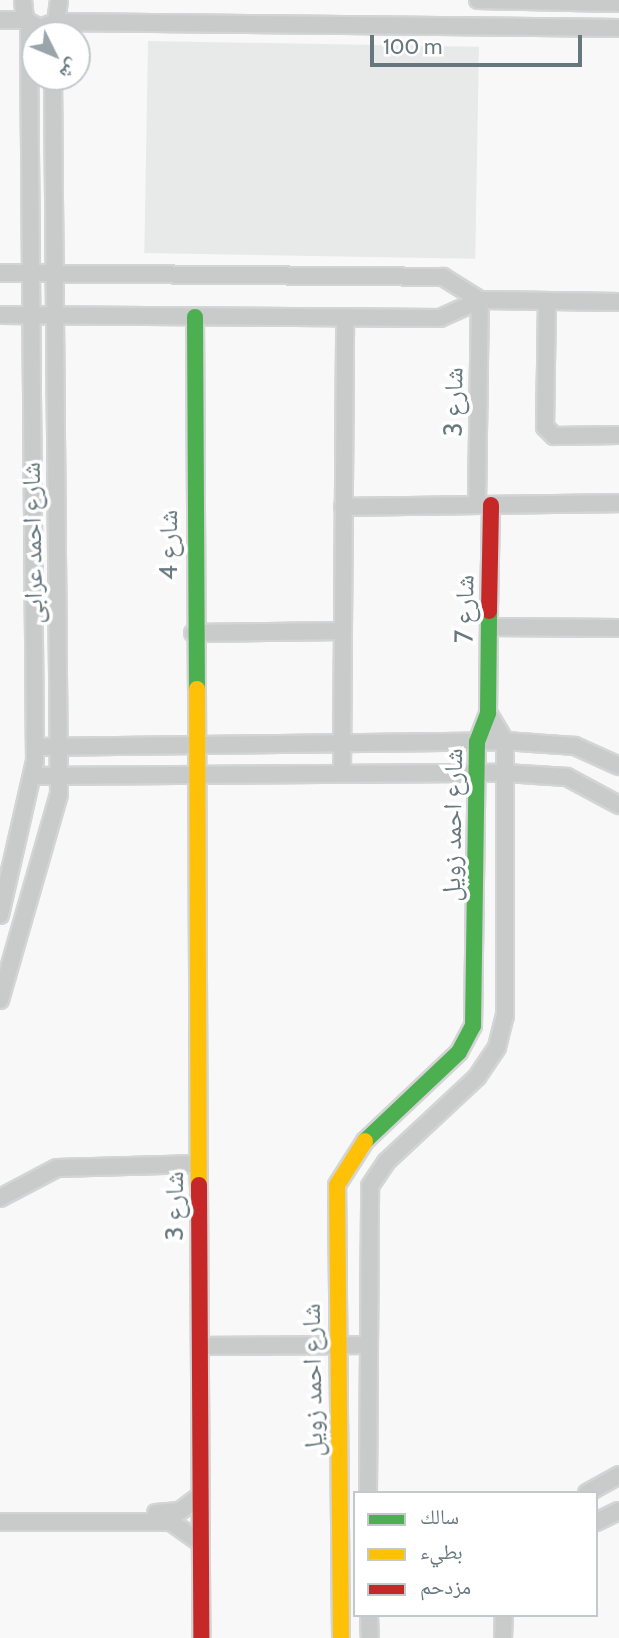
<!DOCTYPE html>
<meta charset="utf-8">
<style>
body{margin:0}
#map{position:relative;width:619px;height:1638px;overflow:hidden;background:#f8f8f8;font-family:Cabin,"Noto Naskh Arabic",sans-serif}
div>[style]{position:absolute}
.built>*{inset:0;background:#e8e9e9;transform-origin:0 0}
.roads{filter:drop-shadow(2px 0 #d3d4d5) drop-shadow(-2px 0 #d3d4d5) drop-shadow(0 2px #d3d4d5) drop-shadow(0 -2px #d3d4d5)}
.street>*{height:16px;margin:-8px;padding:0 8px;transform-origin:8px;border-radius:8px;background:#c9cbcb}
.fast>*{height:16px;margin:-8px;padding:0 8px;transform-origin:8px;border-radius:8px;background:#4caf50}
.slow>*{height:16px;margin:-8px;padding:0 8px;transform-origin:8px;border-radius:8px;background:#ffc107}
.jam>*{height:16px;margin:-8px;padding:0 8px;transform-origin:8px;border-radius:8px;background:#c62828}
span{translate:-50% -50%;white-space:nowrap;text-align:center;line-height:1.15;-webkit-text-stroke:7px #fff;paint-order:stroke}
.street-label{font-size:26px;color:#66787e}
.legend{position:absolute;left:353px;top:1491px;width:245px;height:126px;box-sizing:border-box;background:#fff;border:2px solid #c2c9cb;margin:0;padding:9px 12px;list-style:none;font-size:21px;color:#66787e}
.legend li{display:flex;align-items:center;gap:14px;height:35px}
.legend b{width:35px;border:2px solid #c2c9cb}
.north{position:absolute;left:21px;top:21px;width:70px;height:70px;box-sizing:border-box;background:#fff;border:2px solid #c2c9cb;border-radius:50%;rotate:133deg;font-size:19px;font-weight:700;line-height:28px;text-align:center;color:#66787e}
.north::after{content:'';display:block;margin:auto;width:24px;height:32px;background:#99a5a9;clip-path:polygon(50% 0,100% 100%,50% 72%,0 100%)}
.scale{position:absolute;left:370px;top:35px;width:212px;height:32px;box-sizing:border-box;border:4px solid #66787e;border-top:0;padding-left:9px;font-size:21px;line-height:24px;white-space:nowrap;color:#66787e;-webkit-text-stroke:5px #fff;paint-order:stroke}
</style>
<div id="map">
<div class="built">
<i style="left:148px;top:41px;width:331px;height:212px;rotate:1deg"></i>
</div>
<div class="roads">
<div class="street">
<i style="left:23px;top:0;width:20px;rotate:84deg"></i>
<i style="left:25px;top:20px;width:17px;rotate:28deg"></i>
<i style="left:40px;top:28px;width:17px;rotate:-21deg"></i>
<i style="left:56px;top:22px;width:22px;rotate:-82deg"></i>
<i style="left:478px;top:0;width:141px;rotate:1.2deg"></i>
<i style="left:0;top:20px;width:25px"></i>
<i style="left:56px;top:22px;width:563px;rotate:0.61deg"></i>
<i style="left:0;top:273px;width:443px;rotate:0.5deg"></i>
<i style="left:443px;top:277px;width:44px;rotate:31.9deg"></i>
<i style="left:547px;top:301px;width:126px;rotate:90.9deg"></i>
<i style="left:545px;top:427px;width:13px;rotate:45deg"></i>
<i style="left:554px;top:436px;width:65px;rotate:-0.9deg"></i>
<i style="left:0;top:315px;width:440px;rotate:0.4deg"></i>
<i style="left:440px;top:318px;width:44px;rotate:-24.2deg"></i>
<i style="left:480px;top:300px;width:139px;rotate:0.8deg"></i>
<i style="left:477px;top:505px;width:205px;rotate:-89.2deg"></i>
<i style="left:343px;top:507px;width:276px;rotate:-0.8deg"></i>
<i style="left:490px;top:627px;width:129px;rotate:0.4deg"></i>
<i style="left:193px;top:633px;width:149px;rotate:-0.8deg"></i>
<i style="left:35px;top:747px;width:470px;rotate:-0.7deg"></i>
<i style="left:505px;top:741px;width:70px;rotate:4.1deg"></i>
<i style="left:575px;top:746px;width:48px;rotate:24.4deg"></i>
<i style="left:342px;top:771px;width:453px;rotate:-89.6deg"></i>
<i style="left:33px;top:776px;width:472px;rotate:-0.4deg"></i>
<i style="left:505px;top:773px;width:62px;rotate:3.7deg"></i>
<i style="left:567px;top:777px;width:59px;rotate:28.3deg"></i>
<i style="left:0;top:915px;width:158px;rotate:-77.2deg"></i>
<i style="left:35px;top:761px;width:737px;rotate:-90.47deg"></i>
<i style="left:0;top:1000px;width:214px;rotate:-74deg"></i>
<i style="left:59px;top:794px;width:717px;rotate:-90.48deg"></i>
<i style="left:0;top:1198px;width:64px;rotate:-27.8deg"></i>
<i style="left:57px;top:1168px;width:142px;rotate:-1.6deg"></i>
<i style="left:200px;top:1346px;width:167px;rotate:-0.3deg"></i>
<i style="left:368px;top:1493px;width:307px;rotate:-89.6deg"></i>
<i style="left:370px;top:1186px;width:29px;rotate:-56deg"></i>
<i style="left:386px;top:1162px;width:125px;rotate:-43deg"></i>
<i style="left:477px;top:1077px;width:36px;rotate:-56deg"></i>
<i style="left:497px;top:1047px;width:32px;rotate:-76deg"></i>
<i style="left:505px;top:1016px;width:275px;rotate:-90deg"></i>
<i style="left:505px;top:741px;width:33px;rotate:-121deg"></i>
<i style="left:587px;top:1493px;width:37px;rotate:-29deg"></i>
<i style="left:156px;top:1513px;width:24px;rotate:-5deg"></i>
<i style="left:180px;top:1511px;width:25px;rotate:-37deg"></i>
<i style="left:0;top:1522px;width:171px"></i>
<i style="left:171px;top:1522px;width:35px;rotate:35deg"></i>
<i style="left:596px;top:1522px;width:25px;rotate:-26deg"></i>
<i style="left:369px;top:1615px;width:23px;rotate:88deg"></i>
<i style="left:503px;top:1638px;width:23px;rotate:-88deg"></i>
</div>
<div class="fast">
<i style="left:195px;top:317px;width:372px;rotate:89.7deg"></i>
<i style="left:365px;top:1141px;width:129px;rotate:-43.4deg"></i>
<i style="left:459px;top:1052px;width:30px;rotate:-62deg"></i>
<i style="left:473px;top:1026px;width:284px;rotate:-89.2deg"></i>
<i style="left:477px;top:742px;width:31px;rotate:-69deg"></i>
<i style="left:488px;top:713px;width:102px;rotate:-89.4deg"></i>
</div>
<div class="slow">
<i style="left:197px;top:689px;width:496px;rotate:89.8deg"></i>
<i style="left:341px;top:1638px;width:453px;rotate:-90.5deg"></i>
<i style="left:337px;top:1185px;width:52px;rotate:-57.5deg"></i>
</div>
<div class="jam">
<i style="left:489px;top:611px;width:106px;rotate:-88.9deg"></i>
<i style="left:199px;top:1185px;width:453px;rotate:89.7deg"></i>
</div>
</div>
<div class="street-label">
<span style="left:454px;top:402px;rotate:-89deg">شارع 3</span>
<span style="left:33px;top:543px;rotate:-91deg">شارع احمد عرابى</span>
<span style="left:169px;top:545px;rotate:-90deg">شارع 4</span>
<span style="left:465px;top:609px;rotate:-89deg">شارع 7</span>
<span style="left:453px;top:825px;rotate:-89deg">شارع احمد زويل</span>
<span style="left:175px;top:1206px;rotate:-90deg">شارع 3</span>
<span style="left:313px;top:1380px;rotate:-91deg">شارع احمد زويل</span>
</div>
<ul class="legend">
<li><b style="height:9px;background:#4caf50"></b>سالك</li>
<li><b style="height:9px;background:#ffc107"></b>بطيء</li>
<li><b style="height:9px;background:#c62828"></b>مزدحم</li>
</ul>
<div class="north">ش</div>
<div class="scale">100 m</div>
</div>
